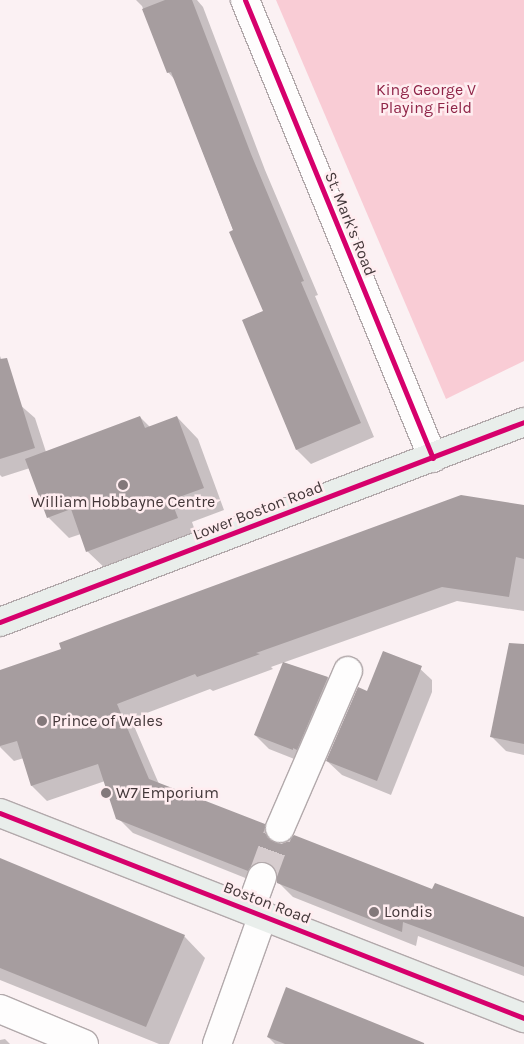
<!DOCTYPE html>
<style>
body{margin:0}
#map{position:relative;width:524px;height:1044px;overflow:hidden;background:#fbf1f3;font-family:Karla,sans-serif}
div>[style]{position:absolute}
.green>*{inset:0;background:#f9ccd5}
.shadow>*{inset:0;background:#0003}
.building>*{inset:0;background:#a69d9f}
.minor-tunnel>*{height:28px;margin-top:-14px;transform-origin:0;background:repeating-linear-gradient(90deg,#d6ccce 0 28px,transparent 0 42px)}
.roads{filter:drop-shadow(1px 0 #b2a9ab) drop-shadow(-1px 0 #b2a9ab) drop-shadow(0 1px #b2a9ab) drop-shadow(0 -1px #b2a9ab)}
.minor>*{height:28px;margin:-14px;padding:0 14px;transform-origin:14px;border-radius:14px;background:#fefdfd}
.primary>*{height:28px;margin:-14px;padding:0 14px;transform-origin:14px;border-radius:14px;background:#e9eeeb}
.cycleway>*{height:5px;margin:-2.5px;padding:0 2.5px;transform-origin:2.5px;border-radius:2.5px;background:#d6006c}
.dots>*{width:14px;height:14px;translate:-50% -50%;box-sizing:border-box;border:2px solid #ffedf0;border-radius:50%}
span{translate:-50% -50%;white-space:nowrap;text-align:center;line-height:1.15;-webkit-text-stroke:5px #ffedf0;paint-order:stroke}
.park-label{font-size:16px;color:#8f2548}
.street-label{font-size:16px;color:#433739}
.poi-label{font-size:16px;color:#433739}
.left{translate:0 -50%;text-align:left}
</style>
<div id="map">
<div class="green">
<i style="clip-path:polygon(276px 0,524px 0,524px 361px,446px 399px)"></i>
</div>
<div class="shadow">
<i style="clip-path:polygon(136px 0,197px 0,203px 7px,265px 170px,318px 295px,315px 296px,374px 437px,311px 464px,297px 450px,265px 312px,175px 80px,168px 72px,142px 6px)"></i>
<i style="clip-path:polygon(0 356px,19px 404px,35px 418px,46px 452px,140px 417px,150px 427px,177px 417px,198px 439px,224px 510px,192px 522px,198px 539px,109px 572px,87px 551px,81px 534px,69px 538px,48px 517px,30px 468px,2px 477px,0 475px)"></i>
<i style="clip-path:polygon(524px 506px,524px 611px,457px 601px,271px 667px,273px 669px,213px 691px,210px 689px,131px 719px,159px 784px,265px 825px,280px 840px,281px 845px,524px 918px,524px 976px,418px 936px,416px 946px,293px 897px,278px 882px,278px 876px,274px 876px,263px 885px,133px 833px,118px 818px,105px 781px,47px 801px,32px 786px,24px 758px,14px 761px,0 747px,0 671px)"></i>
<i style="clip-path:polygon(284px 664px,328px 678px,342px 693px,307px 764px,269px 749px,255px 735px)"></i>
<i style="clip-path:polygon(417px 666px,432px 680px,432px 692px,391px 795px,342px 775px,327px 761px,368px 692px)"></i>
<i style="clip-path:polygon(524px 689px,524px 755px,506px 751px,492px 737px)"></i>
<i style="clip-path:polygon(0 860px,184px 936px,205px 958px,169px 1044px,159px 1044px,0 980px)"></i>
<i style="clip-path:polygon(287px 989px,425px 1044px,275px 1044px,268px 1037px)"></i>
<i style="clip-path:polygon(5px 1039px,10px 1044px,0 1044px,0 1040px)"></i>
</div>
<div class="building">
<i style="clip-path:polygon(165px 0,192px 0,251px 154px,304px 281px,301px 282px,361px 423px,296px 450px,242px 320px,263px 311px,229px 232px,233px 230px,171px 72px,167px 73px,142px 9px)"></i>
<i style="clip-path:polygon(7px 358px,35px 448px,0 459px,0 359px)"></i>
<i style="clip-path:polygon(140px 416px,145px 428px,177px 416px,204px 488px,171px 500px,178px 518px,86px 552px,71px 509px,47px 518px,25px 459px)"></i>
<i style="clip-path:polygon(461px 495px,524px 505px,524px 559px,516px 557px,509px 597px,442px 587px,256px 653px,260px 654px,197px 677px,195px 674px,117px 704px,149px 779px,265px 824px,267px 837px,274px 842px,281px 844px,289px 841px,294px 835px,432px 889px,435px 883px,524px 917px,524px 967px,403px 922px,402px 932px,277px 883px,277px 874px,274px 867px,268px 863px,259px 862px,252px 865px,248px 871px,116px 819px,98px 764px,31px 786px,17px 741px,0 746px,0 670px,61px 649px,59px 643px,107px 625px)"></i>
<i style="clip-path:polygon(509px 643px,524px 644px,524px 744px,490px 737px)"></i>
<i style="clip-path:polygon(383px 651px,422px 666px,377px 781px,326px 761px,358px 687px,367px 691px)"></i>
<i style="clip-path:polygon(283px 662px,328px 677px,297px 750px,293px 748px,293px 750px,254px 735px)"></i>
<i style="clip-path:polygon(0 858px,185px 935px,146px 1027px,0 968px)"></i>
<i style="clip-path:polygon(286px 987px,424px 1043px,424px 1044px,285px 1044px,267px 1037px)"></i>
</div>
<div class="minor-tunnel">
<i style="left:262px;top:877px;width:52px;rotate:-69.8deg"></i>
</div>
<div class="roads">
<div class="minor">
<i style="left:245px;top:0;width:495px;rotate:67.7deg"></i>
<i style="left:280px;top:828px;width:171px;rotate:-66.6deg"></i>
<i style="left:250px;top:910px;width:35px;rotate:-70deg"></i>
<i style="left:0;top:1009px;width:91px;rotate:22.6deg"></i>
<i style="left:217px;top:1044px;width:137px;rotate:-70.4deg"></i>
</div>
<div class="primary">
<i style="left:0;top:622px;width:561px;rotate:-20.89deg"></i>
<i style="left:0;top:813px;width:563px;rotate:21.37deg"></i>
</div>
</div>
<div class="cycleway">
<i style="left:245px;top:0;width:495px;rotate:67.7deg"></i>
<i style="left:0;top:622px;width:561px;rotate:-20.89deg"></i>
<i style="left:0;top:813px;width:563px;rotate:21.37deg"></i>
</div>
<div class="dots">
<i style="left:123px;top:485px;background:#83787a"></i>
<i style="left:42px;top:721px;background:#83787a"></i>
<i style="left:106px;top:793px;background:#83787a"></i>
<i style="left:374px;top:912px;background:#83787a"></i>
</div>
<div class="park-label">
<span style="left:426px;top:99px">King George V<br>Playing Field</span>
</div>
<div class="street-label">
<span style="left:350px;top:224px;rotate:68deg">St. Mark's Road</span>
<span style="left:258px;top:511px;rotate:-21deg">Lower Boston Road</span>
<span style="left:267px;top:903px;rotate:21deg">Boston Road</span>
</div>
<div class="poi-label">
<span style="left:123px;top:502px">William Hobbayne Centre</span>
<span class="left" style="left:52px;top:721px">Prince of Wales</span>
<span class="left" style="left:116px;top:793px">W7 Emporium</span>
<span class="left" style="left:384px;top:912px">Londis</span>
</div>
</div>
